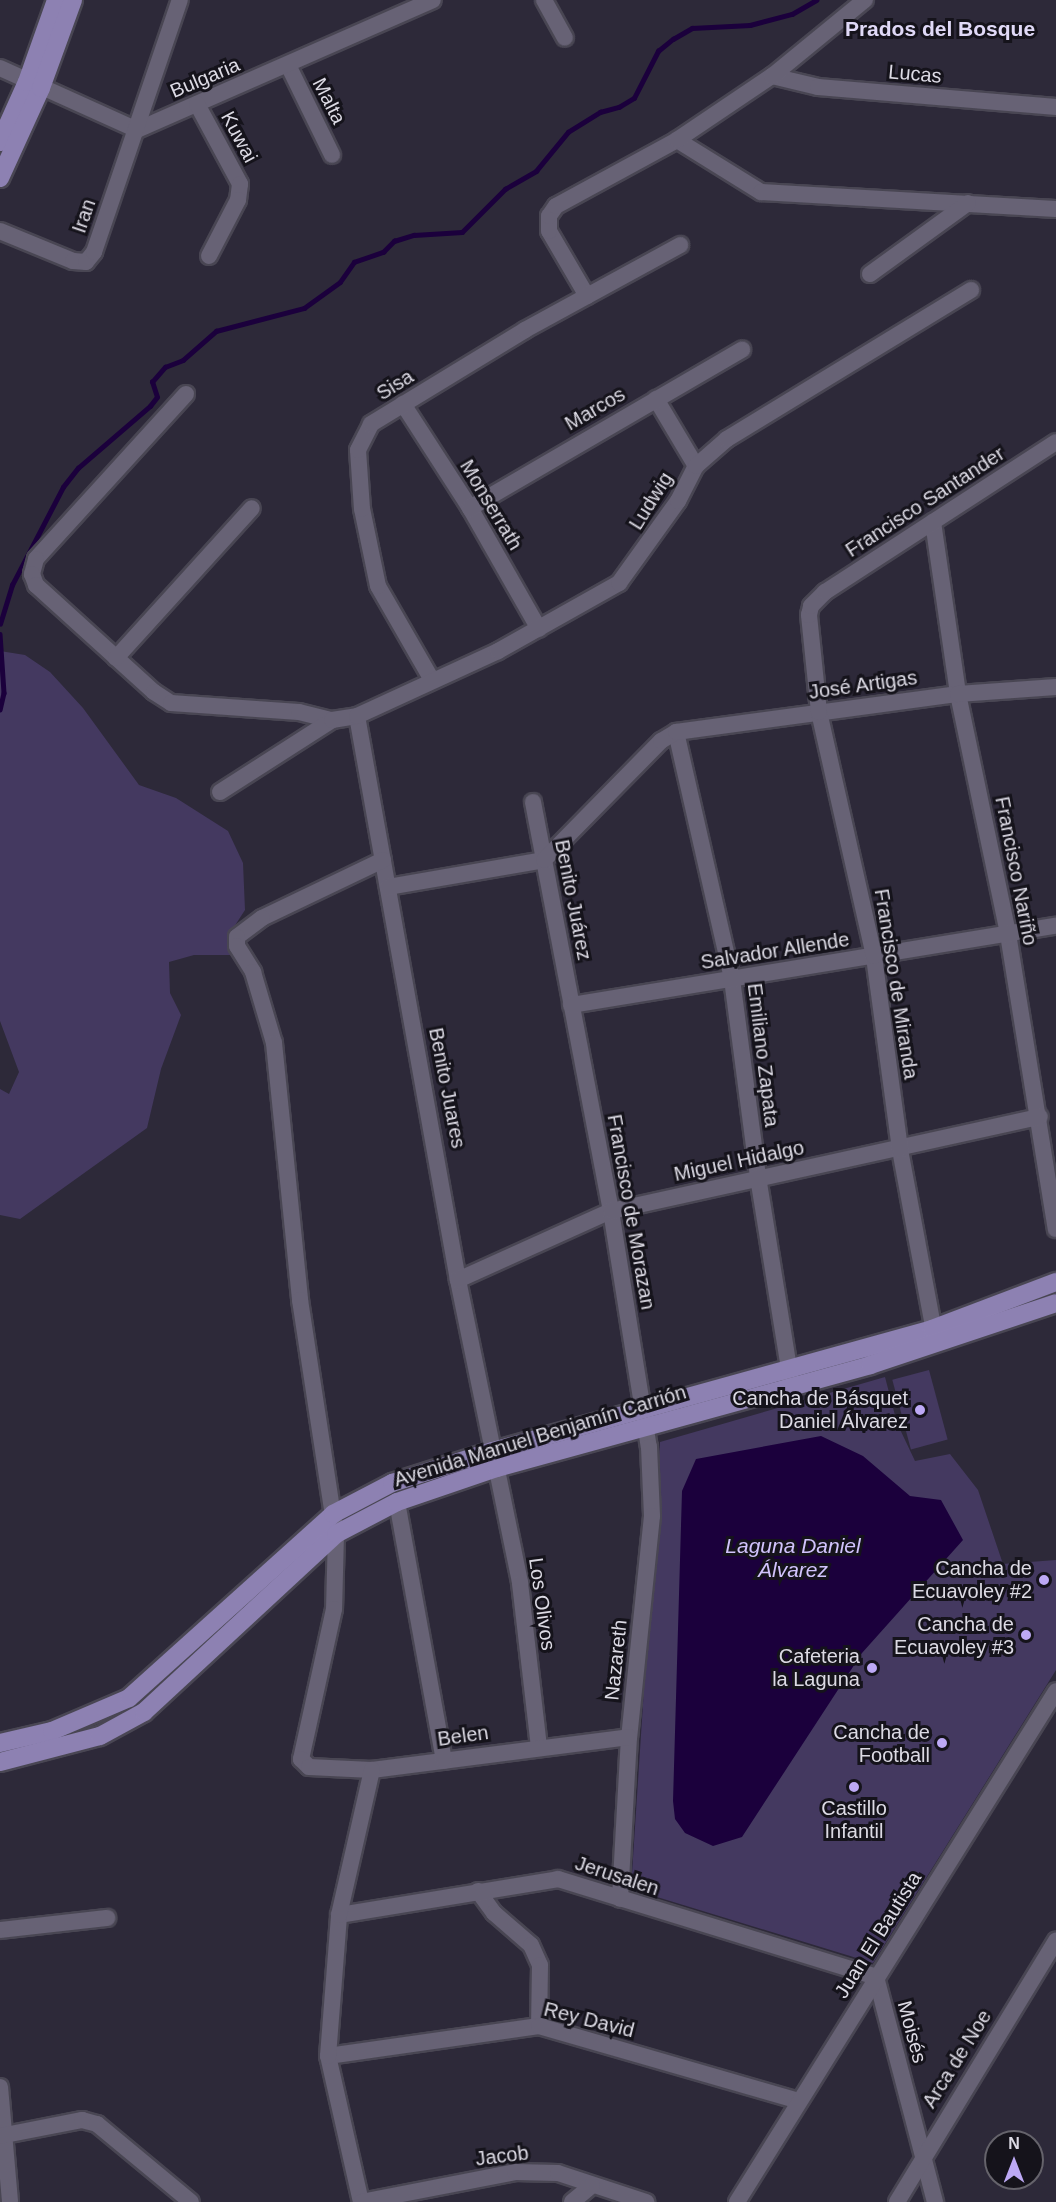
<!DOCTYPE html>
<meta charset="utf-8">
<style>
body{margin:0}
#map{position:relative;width:1056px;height:2202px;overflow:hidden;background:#2d2939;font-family:Arial,sans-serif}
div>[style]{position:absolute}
.green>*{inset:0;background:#443960;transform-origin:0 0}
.water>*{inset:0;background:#1b003c}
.stream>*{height:4.5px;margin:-2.25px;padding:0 2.25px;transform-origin:2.25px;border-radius:2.25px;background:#1b003c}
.roads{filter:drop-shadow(2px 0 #494653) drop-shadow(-2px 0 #494653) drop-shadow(0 2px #494653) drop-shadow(0 -2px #494653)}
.minor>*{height:16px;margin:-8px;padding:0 8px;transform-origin:8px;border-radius:8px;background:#676275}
.major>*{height:18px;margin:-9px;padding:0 9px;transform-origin:9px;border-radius:9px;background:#8d81b2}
.dots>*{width:16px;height:16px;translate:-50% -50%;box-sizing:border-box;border:3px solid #15131b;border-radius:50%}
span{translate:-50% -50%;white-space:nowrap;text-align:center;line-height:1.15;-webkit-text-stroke:6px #15131b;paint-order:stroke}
.street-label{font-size:20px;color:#dcdae4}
.poi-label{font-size:20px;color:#dcdae4}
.right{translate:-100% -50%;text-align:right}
.neighbourhood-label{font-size:21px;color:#e0d9f7;font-weight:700}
.water-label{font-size:21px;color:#d1c3fc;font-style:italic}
.north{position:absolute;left:984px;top:2130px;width:60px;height:60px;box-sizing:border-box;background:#15131b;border:2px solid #65636b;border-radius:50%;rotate:0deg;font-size:16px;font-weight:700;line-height:24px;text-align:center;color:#dcdae4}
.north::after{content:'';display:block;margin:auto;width:21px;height:27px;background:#bda9f5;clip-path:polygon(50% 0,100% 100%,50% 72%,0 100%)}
</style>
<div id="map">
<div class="green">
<i style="clip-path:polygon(0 651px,25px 655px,50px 672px,83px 708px,139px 785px,176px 798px,228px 831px,243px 863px,245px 910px,232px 930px,232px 955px,194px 955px,169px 962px,170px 993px,181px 1015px,161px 1069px,147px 1128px,20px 1219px,0 1215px,0 1089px,9px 1094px,19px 1072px,0 1021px)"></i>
<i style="left:929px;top:1370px;width:72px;height:38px;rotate:75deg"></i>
<i style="clip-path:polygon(885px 1377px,897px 1423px,915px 1461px,950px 1454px,978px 1490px,1003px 1564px,1056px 1560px,1056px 1670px,873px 1963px,631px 1889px,660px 1442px)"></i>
</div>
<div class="water">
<i style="clip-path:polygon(821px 1436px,863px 1456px,910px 1496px,941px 1500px,963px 1540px,862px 1653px,742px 1837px,713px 1846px,685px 1833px,675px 1819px,673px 1801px,682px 1491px,696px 1459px)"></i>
</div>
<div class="stream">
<i style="left:0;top:624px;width:41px;rotate:-72.9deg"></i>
<i style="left:12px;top:585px;width:110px;rotate:-62.5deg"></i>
<i style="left:63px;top:487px;width:24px;rotate:-52deg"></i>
<i style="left:78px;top:468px;width:95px;rotate:-40.7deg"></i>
<i style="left:150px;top:406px;width:11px;rotate:-52deg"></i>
<i style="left:157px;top:397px;width:16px;rotate:-108deg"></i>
<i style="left:152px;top:382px;width:20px;rotate:-49deg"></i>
<i style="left:165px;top:367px;width:19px;rotate:-21deg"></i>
<i style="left:183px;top:360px;width:44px;rotate:-41.3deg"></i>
<i style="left:216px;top:331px;width:91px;rotate:-14.6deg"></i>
<i style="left:304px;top:308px;width:44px;rotate:-35.8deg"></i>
<i style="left:340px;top:282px;width:24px;rotate:-55deg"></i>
<i style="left:354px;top:262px;width:31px;rotate:-19deg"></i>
<i style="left:383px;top:252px;width:16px;rotate:-45deg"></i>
<i style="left:394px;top:241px;width:21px;rotate:-17deg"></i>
<i style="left:414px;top:235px;width:48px;rotate:-3.6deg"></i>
<i style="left:462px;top:232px;width:61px;rotate:-45deg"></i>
<i style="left:505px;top:189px;width:36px;rotate:-30deg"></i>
<i style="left:536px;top:171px;width:50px;rotate:-50.6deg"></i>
<i style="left:568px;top:132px;width:38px;rotate:-32deg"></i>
<i style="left:600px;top:112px;width:20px;rotate:-15deg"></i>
<i style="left:619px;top:107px;width:17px;rotate:-31deg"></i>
<i style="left:634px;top:98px;width:53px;rotate:-62.9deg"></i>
<i style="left:658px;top:51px;width:19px;rotate:-39deg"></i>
<i style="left:673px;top:39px;width:22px;rotate:-30deg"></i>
<i style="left:692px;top:28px;width:58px;rotate:-3deg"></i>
<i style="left:750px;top:25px;width:43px;rotate:-14.7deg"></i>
<i style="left:792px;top:14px;width:28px;rotate:-30deg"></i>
<i style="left:0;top:634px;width:59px;rotate:86.1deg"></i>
<i style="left:4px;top:693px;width:17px;rotate:103deg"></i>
</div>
<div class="roads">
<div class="minor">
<i style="left:544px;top:0;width:43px;rotate:61.1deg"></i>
<i style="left:288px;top:65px;width:100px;rotate:63.9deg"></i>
<i style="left:0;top:68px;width:150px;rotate:24.3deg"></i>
<i style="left:137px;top:130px;width:323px;rotate:-23.7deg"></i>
<i style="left:772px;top:76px;width:47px;rotate:13.4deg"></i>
<i style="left:818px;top:87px;width:239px;rotate:4.8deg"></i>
<i style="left:197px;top:104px;width:91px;rotate:61.7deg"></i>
<i style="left:240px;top:184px;width:16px;rotate:97deg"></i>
<i style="left:238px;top:200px;width:63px;rotate:117.4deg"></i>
<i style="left:677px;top:140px;width:99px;rotate:31.8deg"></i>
<i style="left:761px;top:192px;width:295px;rotate:3.3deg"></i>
<i style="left:0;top:231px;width:79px;rotate:22.3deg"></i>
<i style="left:73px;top:261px;width:13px;rotate:4deg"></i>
<i style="left:86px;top:262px;width:13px;rotate:-51deg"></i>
<i style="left:94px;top:252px;width:266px;rotate:-71.2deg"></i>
<i style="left:870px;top:274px;width:121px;rotate:-35.9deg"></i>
<i style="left:587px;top:296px;width:75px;rotate:-120.3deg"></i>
<i style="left:549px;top:231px;width:15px;rotate:-90deg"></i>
<i style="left:549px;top:216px;width:12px;rotate:-55deg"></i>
<i style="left:556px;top:206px;width:138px;rotate:-28.6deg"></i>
<i style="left:677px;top:140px;width:115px;rotate:-34deg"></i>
<i style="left:772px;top:76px;width:120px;rotate:-39.3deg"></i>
<i style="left:186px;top:394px;width:223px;rotate:132.3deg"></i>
<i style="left:36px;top:559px;width:16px;rotate:105deg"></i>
<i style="left:32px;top:574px;width:12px;rotate:70deg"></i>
<i style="left:36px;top:585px;width:159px;rotate:42.2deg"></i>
<i style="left:154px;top:692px;width:20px;rotate:33deg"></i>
<i style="left:171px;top:703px;width:128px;rotate:4deg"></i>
<i style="left:299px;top:712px;width:34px;rotate:14deg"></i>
<i style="left:656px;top:399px;width:78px;rotate:59.2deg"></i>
<i style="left:403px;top:404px;width:124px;rotate:57.2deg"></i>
<i style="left:470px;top:508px;width:139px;rotate:60.3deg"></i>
<i style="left:470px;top:508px;width:315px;rotate:-30.2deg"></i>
<i style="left:933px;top:522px;width:174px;rotate:81.7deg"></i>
<i style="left:958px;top:694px;width:245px;rotate:78.2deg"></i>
<i style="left:1008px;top:934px;width:299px;rotate:80.8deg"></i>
<i style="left:116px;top:658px;width:202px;rotate:-47.8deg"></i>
<i style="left:432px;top:680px;width:108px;rotate:-119.9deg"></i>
<i style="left:378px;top:586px;width:79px;rotate:-101.7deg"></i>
<i style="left:362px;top:509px;width:59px;rotate:-93.9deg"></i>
<i style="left:358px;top:450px;width:29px;rotate:-63deg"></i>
<i style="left:371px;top:424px;width:180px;rotate:-31.4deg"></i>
<i style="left:525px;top:330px;width:177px;rotate:-28.7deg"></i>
<i style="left:357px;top:716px;width:573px;rotate:79.85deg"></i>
<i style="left:458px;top:1280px;width:309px;rotate:78.4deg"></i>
<i style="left:520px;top:1583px;width:164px;rotate:83.4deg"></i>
<i style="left:676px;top:732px;width:253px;rotate:77.2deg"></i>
<i style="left:732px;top:979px;width:200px;rotate:82.5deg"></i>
<i style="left:758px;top:1177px;width:206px;rotate:80.8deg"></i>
<i style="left:220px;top:792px;width:133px;rotate:-32.7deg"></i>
<i style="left:332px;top:720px;width:25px;rotate:-9deg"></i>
<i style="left:357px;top:716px;width:155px;rotate:-24.7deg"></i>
<i style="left:498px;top:651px;width:139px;rotate:-29.3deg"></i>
<i style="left:619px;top:583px;width:101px;rotate:-54.3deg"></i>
<i style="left:678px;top:501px;width:39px;rotate:-63deg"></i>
<i style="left:696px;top:466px;width:41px;rotate:-41.1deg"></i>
<i style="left:727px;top:439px;width:286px;rotate:-31.4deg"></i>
<i style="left:533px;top:802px;width:416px;rotate:79.2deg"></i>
<i style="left:611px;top:1211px;width:239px;rotate:80.9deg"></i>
<i style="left:649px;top:1447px;width:69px;rotate:87.5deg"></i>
<i style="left:652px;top:1516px;width:222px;rotate:95.9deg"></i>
<i style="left:629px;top:1737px;width:162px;rotate:93.2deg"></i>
<i style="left:383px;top:860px;width:134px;rotate:154.4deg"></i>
<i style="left:262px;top:918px;width:31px;rotate:143deg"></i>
<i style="left:237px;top:937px;width:9px;rotate:90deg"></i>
<i style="left:237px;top:946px;width:31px;rotate:58deg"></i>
<i style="left:253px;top:972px;width:74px;rotate:73.5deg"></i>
<i style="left:274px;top:1043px;width:258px;rotate:84.2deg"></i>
<i style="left:300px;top:1300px;width:237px;rotate:81.3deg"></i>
<i style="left:336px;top:1534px;width:75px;rotate:91.5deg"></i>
<i style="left:334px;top:1609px;width:154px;rotate:102.4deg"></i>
<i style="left:301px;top:1759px;width:11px;rotate:45deg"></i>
<i style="left:309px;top:1767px;width:63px;rotate:2.7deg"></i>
<i style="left:372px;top:1770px;width:259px;rotate:-7.3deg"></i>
<i style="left:388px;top:887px;width:158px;rotate:-9.8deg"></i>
<i style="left:544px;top:860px;width:167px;rotate:-45.5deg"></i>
<i style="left:661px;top:741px;width:17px;rotate:-31deg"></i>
<i style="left:676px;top:732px;width:285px;rotate:-7.7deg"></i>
<i style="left:958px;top:694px;width:98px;rotate:-4.1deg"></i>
<i style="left:571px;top:1005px;width:491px;rotate:-9.3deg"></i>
<i style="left:458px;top:1280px;width:168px;rotate:-24.3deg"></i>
<i style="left:611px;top:1211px;width:439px;rotate:-12.4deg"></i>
<i style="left:936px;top:1342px;width:196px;rotate:-100.6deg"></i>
<i style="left:900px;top:1149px;width:195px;rotate:-97.7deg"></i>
<i style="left:874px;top:956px;width:250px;rotate:-102.7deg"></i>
<i style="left:819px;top:712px;width:98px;rotate:-95.9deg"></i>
<i style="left:809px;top:615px;width:9px;rotate:-77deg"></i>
<i style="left:811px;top:606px;width:20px;rotate:-45deg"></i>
<i style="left:825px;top:592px;width:275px;rotate:-33deg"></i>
<i style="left:397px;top:1502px;width:263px;rotate:79.7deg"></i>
<i style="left:478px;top:1891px;width:27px;rotate:54deg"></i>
<i style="left:494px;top:1913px;width:49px;rotate:40.9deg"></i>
<i style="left:531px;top:1945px;width:22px;rotate:66deg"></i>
<i style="left:540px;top:1965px;width:61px;rotate:90.9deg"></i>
<i style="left:339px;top:1915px;width:222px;rotate:-9.3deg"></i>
<i style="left:558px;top:1879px;width:333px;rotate:17.1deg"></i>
<i style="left:0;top:1930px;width:108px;rotate:-6.4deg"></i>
<i style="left:876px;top:1977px;width:233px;rotate:75.3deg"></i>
<i style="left:328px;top:2056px;width:213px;rotate:-8.1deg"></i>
<i style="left:539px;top:2026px;width:271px;rotate:16.1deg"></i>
<i style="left:0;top:2087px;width:115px;rotate:85deg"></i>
<i style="left:0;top:2136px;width:84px;rotate:-11deg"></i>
<i style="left:82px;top:2120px;width:16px;rotate:15deg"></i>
<i style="left:97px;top:2124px;width:122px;rotate:39.7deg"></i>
<i style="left:361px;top:2202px;width:150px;rotate:-102.7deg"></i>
<i style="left:328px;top:2056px;width:141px;rotate:-85.5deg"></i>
<i style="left:339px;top:1915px;width:149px;rotate:-77.2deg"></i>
<i style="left:361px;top:2202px;width:157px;rotate:-11deg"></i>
<i style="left:515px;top:2172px;width:43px;rotate:1.3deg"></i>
<i style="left:558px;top:2173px;width:93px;rotate:18.2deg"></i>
<i style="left:572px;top:2202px;width:26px;rotate:-40deg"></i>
<i style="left:737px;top:2202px;width:602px;rotate:-58.02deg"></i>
<i style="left:897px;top:2202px;width:306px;rotate:-58.7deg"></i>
</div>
<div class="major">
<i style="left:0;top:142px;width:66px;rotate:-65.8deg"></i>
<i style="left:27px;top:82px;width:87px;rotate:-70.5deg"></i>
<i style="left:0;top:178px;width:99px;rotate:-65.5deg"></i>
<i style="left:41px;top:88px;width:94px;rotate:-70deg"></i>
<i style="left:0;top:1743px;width:53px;rotate:-13deg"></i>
<i style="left:52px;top:1731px;width:84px;rotate:-23.2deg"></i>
<i style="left:129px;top:1698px;width:275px;rotate:-42deg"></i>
<i style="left:333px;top:1514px;width:67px;rotate:-27.7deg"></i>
<i style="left:392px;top:1483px;width:106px;rotate:-17.6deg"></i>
<i style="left:493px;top:1451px;width:456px;rotate:-15.5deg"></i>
<i style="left:932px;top:1329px;width:133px;rotate:-20.8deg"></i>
<i style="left:0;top:1762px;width:103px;rotate:-14.6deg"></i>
<i style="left:100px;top:1736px;width:50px;rotate:-28.6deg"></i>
<i style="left:144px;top:1712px;width:262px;rotate:-42.8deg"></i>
<i style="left:336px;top:1534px;width:69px;rotate:-27.7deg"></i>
<i style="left:397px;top:1502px;width:106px;rotate:-18.8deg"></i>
<i style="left:497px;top:1468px;width:387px;rotate:-15.4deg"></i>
<i style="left:870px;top:1365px;width:196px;rotate:-18.4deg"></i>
</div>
</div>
<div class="dots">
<i style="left:920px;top:1410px;background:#bda9f5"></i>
<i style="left:1044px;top:1580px;background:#bda9f5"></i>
<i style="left:1026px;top:1635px;background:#bda9f5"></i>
<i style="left:872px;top:1668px;background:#bda9f5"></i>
<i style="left:942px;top:1743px;background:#bda9f5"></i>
<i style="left:854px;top:1787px;background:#bda9f5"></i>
</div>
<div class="street-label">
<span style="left:915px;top:74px;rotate:5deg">Lucas</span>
<span style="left:205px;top:78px;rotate:-23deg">Bulgaria</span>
<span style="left:329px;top:101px;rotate:63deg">Malta</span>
<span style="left:239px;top:137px;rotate:62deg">Kuwai</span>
<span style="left:84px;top:216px;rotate:-71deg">Iran</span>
<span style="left:395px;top:385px;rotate:-32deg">Sisa</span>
<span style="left:595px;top:409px;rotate:-30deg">Marcos</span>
<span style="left:651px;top:501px;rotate:-58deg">Ludwig</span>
<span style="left:925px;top:502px;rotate:-33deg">Francisco Santander</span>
<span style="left:491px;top:505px;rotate:59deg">Monserrath</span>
<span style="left:863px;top:685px;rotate:-8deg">José Artigas</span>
<span style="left:1016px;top:871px;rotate:79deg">Francisco Nariño</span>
<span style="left:573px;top:900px;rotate:79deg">Benito Juárez</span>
<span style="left:775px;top:951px;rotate:-9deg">Salvador Allende</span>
<span style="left:896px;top:984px;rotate:81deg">Francisco de Miranda</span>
<span style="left:763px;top:1055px;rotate:83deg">Emiliano Zapata</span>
<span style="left:447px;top:1088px;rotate:79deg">Benito Juares</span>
<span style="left:739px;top:1161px;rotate:-12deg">Miguel Hidalgo</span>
<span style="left:631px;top:1212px;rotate:80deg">Francisco de Morazan</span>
<span style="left:540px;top:1436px;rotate:-17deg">Avenida Manuel Benjamín Carrión</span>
<span style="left:542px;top:1604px;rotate:82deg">Los Olivos</span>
<span style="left:616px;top:1660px;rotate:-84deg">Nazareth</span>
<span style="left:463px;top:1736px;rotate:-8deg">Belen</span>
<span style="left:617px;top:1876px;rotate:18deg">Jerusalen</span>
<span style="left:878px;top:1935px;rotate:-58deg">Juan El Bautista</span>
<span style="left:589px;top:2020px;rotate:14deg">Rey David</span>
<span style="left:912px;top:2032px;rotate:75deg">Moisés</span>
<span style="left:957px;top:2059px;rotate:-58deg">Arca de Noe</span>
<span style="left:502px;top:2156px;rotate:-7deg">Jacob</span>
</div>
<div class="poi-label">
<span class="right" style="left:908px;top:1410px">Cancha de Básquet<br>Daniel Álvarez</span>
<span class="right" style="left:1032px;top:1580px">Cancha de<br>Ecuavoley #2</span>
<span class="right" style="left:1014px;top:1636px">Cancha de<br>Ecuavoley #3</span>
<span class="right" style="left:860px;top:1668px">Cafeteria<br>la Laguna</span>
<span class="right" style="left:930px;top:1744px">Cancha de<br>Football</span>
<span style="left:854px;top:1820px">Castillo<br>Infantil</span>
</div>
<div class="neighbourhood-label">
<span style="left:940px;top:29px">Prados del Bosque</span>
</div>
<div class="water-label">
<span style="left:793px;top:1558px">Laguna Daniel<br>Álvarez</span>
</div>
<div class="north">N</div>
</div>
